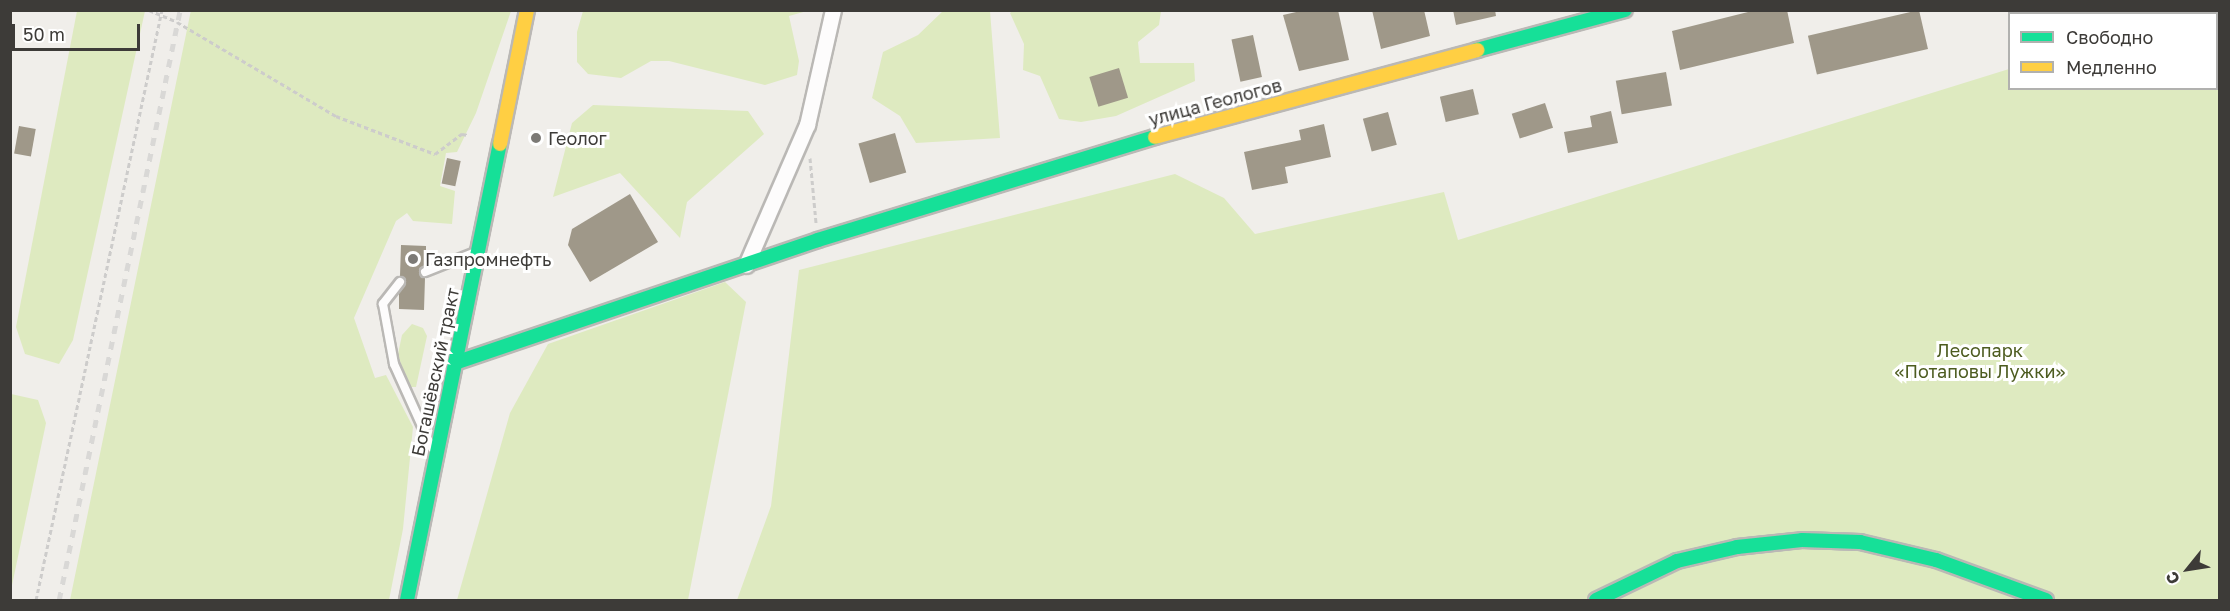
<!DOCTYPE html>
<meta charset="utf-8">
<style>
body{margin:0}
#map{position:relative;width:2230px;height:611px;overflow:hidden;background:#f0eeea;font-family:"Golos Text",sans-serif}
div>[style]{position:absolute}
.green>*{inset:0;background:#deeac0}
.building>*{inset:0;background:#9f9889;transform-origin:0 0}
.path>*{height:3px;margin-top:-1.5px;transform-origin:0;background:repeating-linear-gradient(90deg,#cdcccb 0 4.5px,transparent 0 7.5px)}
.roads{filter:drop-shadow(2px 0 #bab8b5) drop-shadow(-2px 0 #bab8b5) drop-shadow(0 2px #bab8b5) drop-shadow(0 -2px #bab8b5)}
.lane>*{height:8px;margin:-4px;padding:0 4px;transform-origin:4px;border-radius:4px;background:#fdfcfc}
.street>*{height:15px;margin:-7.5px;padding:0 7.5px;transform-origin:7.5px;border-radius:7.5px;background:#fdfcfc}
.fast>*{height:14px;margin:-7px;padding:0 7px;transform-origin:7px;border-radius:7px;background:#16e098}
.slow>*{height:14px;margin:-7px;padding:0 7px;transform-origin:7px;border-radius:7px;background:#ffcf43}
.rail>*{height:4.5px;margin-top:-2.25px;transform-origin:0;background:repeating-linear-gradient(90deg,#d9d8d6 0 8px,transparent 0 16px)}
.dots>*{width:16px;height:16px;translate:-50% -50%;box-sizing:border-box;border:3px solid #fff;border-radius:50%}
span{translate:-50% -50%;white-space:nowrap;text-align:center;line-height:1.15;-webkit-text-stroke:6px #fff;paint-order:stroke}
.street-label{font-size:18px;color:#3d3b38}
.poi-label{font-size:18px;color:#3d3b38}
.left{translate:0 -50%;text-align:left}
.park-label{font-size:18px;color:#4d5c20}
.frame{position:absolute;inset:0;border:12px solid #3d3b38;pointer-events:none}
.legend{position:absolute;left:2008px;top:12px;width:210px;height:78px;box-sizing:border-box;background:#fff;border:2px solid #b1b1af;margin:0;padding:8px 10px;list-style:none;font-size:18px;color:#3d3b38}
.legend li{display:flex;align-items:center;gap:12px;height:30px}
.legend b{width:30px;border:2px solid #b1b1af}
.north{position:absolute;left:2158px;top:539px;width:60px;height:60px;-webkit-text-stroke:4px #fff;paint-order:stroke;rotate:240deg;font-size:16px;font-weight:700;line-height:24px;text-align:center;color:#3d3b38}
.north::after{content:'';display:block;margin:auto;width:21px;height:27px;background:#3d3b38;clip-path:polygon(50% 0,100% 100%,50% 72%,0 100%)}
.scale{position:absolute;left:12px;top:24px;width:128px;height:27px;box-sizing:border-box;border:3px solid #3d3b38;border-top:0;padding-left:8px;font-size:18px;line-height:21px;white-space:nowrap;color:#3d3b38;-webkit-text-stroke:4px #fff;paint-order:stroke}
</style>
<div id="map">
<div class="green">
<i style="clip-path:polygon(191px 10px,511px 11px,476px 113px,457px 152px,446px 153px,440px 186px,455px 191px,452px 224px,413px 221px,407px 213px,396px 221px,354px 318px,375px 378px,386px 375px,413px 427px,403px 529px,389px 600px,70px 600px)"></i>
<i style="clip-path:polygon(1013px 10px,1161px 11px,1159px 25px,1138px 42px,1140px 63px,1194px 63px,1195px 81px,1116px 116px,1081px 122px,1059px 119px,1040px 76px,1023px 70px,1024px 44px,1010px 13px)"></i>
<i style="clip-path:polygon(77px 11px,145px 11px,73px 340px,59px 364px,25px 354px,16px 327px)"></i>
<i style="clip-path:polygon(583px 11px,583px 10px,807px 11px,789px 16px,799px 61px,797px 75px,765px 85px,669px 61px,651px 61px,621px 78px,588px 74px,577px 62px,577px 32px)"></i>
<i style="clip-path:polygon(943px 11px,990px 11px,1000px 138px,916px 143px,900px 116px,872px 98px,883px 52px,918px 35px)"></i>
<i style="clip-path:polygon(2219px 28px,2219px 600px,737px 600px,771px 506px,799px 270px,1175px 174px,1224px 198px,1255px 234px,1444px 192px,1458px 240px,2009px 69px,2010px 88px,2216px 88px)"></i>
<i style="clip-path:polygon(593px 105px,748px 111px,764px 134px,687px 202px,680px 238px,620px 173px,553px 197px,572px 123px)"></i>
<i style="clip-path:polygon(725px 282px,746px 302px,688px 600px,457px 600px,510px 413px,548px 344px)"></i>
<i style="clip-path:polygon(412px 324px,423px 328px,427px 336px,416px 387px,407px 387px,398px 354px,402px 335px)"></i>
<i style="clip-path:polygon(11px 394px,38px 400px,46px 423px,11px 590px)"></i>
</div>
<div class="building">
<i style="clip-path:polygon(1305px 10px,1338px 10px,1349px 60px,1299px 71px,1283px 15px)"></i>
<i style="clip-path:polygon(1372px 10px,1424px 10px,1430px 36px,1381px 49px)"></i>
<i style="clip-path:polygon(1453px 10px,1495px 10px,1496px 16px,1456px 25px)"></i>
<i style="clip-path:polygon(1756px 10px,1787px 10px,1794px 43px,1680px 70px,1672px 31px)"></i>
<i style="left:1919px;top:10px;width:40px;height:114px;rotate:77deg"></i>
<i style="left:1253px;top:35px;width:43px;height:22px;rotate:78deg"></i>
<i style="left:1119px;top:68px;width:31px;height:31px;rotate:73deg"></i>
<i style="left:1666px;top:72px;width:34px;height:51px;rotate:80deg"></i>
<i style="left:1473px;top:89px;width:26px;height:34px;rotate:77deg"></i>
<i style="left:1545px;top:103px;width:26px;height:35px;rotate:72deg"></i>
<i style="clip-path:polygon(1611px 111px,1618px 143px,1568px 153px,1564px 132px,1592px 127px,1590px 116px)"></i>
<i style="left:1388px;top:112px;width:34px;height:26px;rotate:75deg"></i>
<i style="clip-path:polygon(1324px 124px,1331px 157px,1285px 167px,1288px 183px,1252px 190px,1244px 152px,1301px 140px,1299px 130px)"></i>
<i style="left:19px;top:126px;width:17px;height:28px;rotate:10deg"></i>
<i style="left:895px;top:133px;width:41px;height:38px;rotate:74deg"></i>
<i style="left:447px;top:158px;width:14px;height:26px;rotate:12deg"></i>
<i style="clip-path:polygon(630px 194px,658px 242px,590px 282px,568px 245px,572px 229px)"></i>
<i style="clip-path:polygon(401px 245px,426px 246px,426px 265px,419px 272px,425px 278px,424px 310px,399px 309px,399px 293px,406px 282px,400px 276px)"></i>
</div>
<div class="path">
<i style="left:149px;top:10px;width:30px;rotate:23deg"></i>
<i style="left:177px;top:22px;width:185px;rotate:30.6deg"></i>
<i style="left:336px;top:116px;width:106px;rotate:21deg"></i>
<i style="left:435px;top:154px;width:34px;rotate:-37deg"></i>
<i style="left:462px;top:134px;width:6px;rotate:9deg"></i>
<i style="left:810px;top:158px;width:65px;rotate:84.7deg"></i>
<i style="left:36px;top:600px;width:603px;rotate:-77.95deg"></i>
</div>
<div class="roads">
<div class="lane">
<i style="left:425px;top:272px;width:52px;rotate:-21.6deg"></i>
<i style="left:400px;top:282px;width:28px;rotate:128deg"></i>
<i style="left:383px;top:304px;width:61px;rotate:79.6deg"></i>
<i style="left:394px;top:364px;width:92px;rotate:65.7deg"></i>
</div>
<div class="street">
<i style="left:746px;top:265px;width:153px;rotate:-66.5deg"></i>
<i style="left:807px;top:125px;width:118px;rotate:-77.3deg"></i>
</div>
<div class="fast">
<i style="left:1477px;top:50px;width:153px;rotate:-15.1deg"></i>
<i style="left:455px;top:363px;width:383px;rotate:-18.7deg"></i>
<i style="left:818px;top:240px;width:352px;rotate:-17deg"></i>
<i style="left:407px;top:600px;width:465px;rotate:-78.5deg"></i>
<i style="left:1596px;top:600px;width:90px;rotate:-25.7deg"></i>
<i style="left:1677px;top:561px;width:62px;rotate:-13.1deg"></i>
<i style="left:1737px;top:547px;width:65px;rotate:-6.1deg"></i>
<i style="left:1802px;top:540px;width:58px;rotate:2deg"></i>
<i style="left:1860px;top:542px;width:78px;rotate:13.3deg"></i>
<i style="left:1936px;top:560px;width:117px;rotate:20deg"></i>
</div>
<div class="slow">
<i style="left:1155px;top:137px;width:334px;rotate:-15.1deg"></i>
<i style="left:500px;top:144px;width:137px;rotate:-78.6deg"></i>
</div>
</div>
<div class="rail">
<i style="left:59px;top:600px;width:602px;rotate:-78.41deg"></i>
</div>
<div class="dots">
<i style="left:536px;top:138px;background:#7c7a76"></i>
<i style="left:413px;top:259px;background:#7c7a76"></i>
</div>
<div class="street-label">
<span style="left:1215px;top:102px;rotate:-15deg">улица Геологов</span>
<span style="left:435px;top:372px;rotate:-78deg">Богашёвский тракт</span>
</div>
<div class="poi-label">
<span class="left" style="left:548px;top:138px">Геолог</span>
<span class="left" style="left:425px;top:259px">Газпромнефть</span>
</div>
<div class="park-label">
<span style="left:1980px;top:361px">Лесопарк<br>«Потаповы Лужки»</span>
</div>
<div class="frame"></div>
<ul class="legend">
<li><b style="height:8px;background:#16e098"></b>Свободно</li>
<li><b style="height:8px;background:#ffcf43"></b>Медленно</li>
</ul>
<div class="north">С</div>
<div class="scale">50 m</div>
</div>
